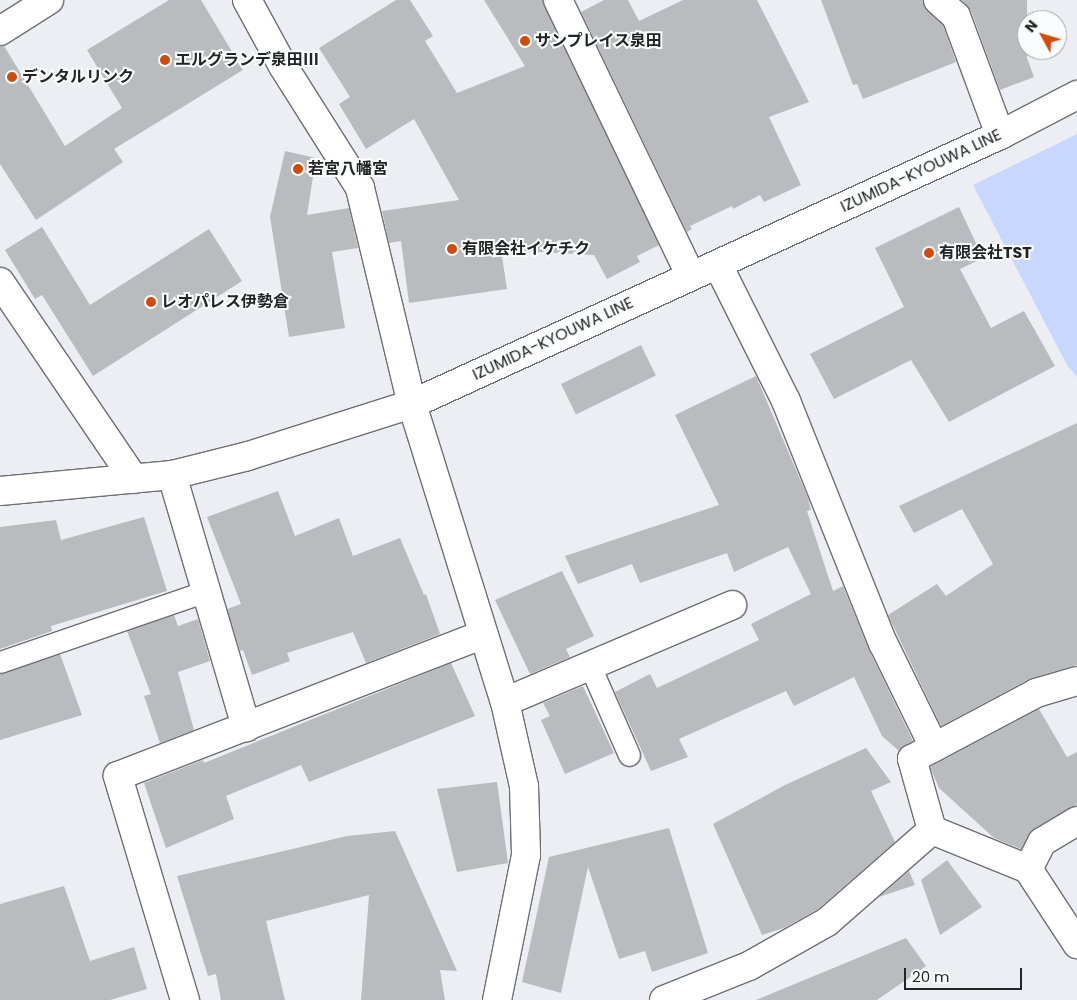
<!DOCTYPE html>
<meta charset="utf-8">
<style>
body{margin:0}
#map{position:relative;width:1077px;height:1000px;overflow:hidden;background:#edeef3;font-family:Poppins,"Noto Sans JP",sans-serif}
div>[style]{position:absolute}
.green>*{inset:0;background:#c8d7fe}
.building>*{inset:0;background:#b9bbbf;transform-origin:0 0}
.roads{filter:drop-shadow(1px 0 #6e6f73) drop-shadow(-1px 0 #6e6f73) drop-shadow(0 1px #6e6f73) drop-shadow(0 -1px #6e6f73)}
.service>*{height:21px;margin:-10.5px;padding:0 10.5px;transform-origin:10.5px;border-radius:10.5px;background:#fff}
.minor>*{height:28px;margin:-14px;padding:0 14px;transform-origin:14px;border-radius:14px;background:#fff}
.secondary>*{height:28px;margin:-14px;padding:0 14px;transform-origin:14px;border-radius:14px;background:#fff}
.dots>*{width:14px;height:14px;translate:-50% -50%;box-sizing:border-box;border:2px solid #fbfcfe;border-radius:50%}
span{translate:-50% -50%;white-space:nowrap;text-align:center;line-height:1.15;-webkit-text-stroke:4px #fbfcfe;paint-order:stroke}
.poi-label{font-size:16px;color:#242426;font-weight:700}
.left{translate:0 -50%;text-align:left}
.street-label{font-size:16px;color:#242426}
.north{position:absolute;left:1017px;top:10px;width:50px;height:50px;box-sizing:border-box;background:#fbfcfe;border:1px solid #a5a6a8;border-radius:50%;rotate:309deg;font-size:14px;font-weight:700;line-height:20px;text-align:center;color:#242426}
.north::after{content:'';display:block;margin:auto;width:18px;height:22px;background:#d14c0b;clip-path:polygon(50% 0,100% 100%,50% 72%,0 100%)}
.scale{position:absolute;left:904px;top:968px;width:118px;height:22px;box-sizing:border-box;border:2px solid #242426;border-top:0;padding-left:6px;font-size:15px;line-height:18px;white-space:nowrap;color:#242426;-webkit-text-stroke:4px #fbfcfe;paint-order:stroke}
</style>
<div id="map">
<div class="green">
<i style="clip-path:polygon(1077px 134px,1077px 377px,1067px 365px,973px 185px)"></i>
</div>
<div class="building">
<i style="clip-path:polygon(169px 0,201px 0,243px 70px,114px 149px,123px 162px,36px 220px,0 164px,0 47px,4px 46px,65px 146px,122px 108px,87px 50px)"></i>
<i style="clip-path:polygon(396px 0,410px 0,433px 36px,425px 41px,457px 93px,525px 66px,484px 0,543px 0,659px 245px,637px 256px,640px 262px,607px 279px,594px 255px,501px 250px,507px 289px,409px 303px,401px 241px,389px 243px,382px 211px,459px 200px,414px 119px,366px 149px,339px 104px,350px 97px,319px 48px)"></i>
<i style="clip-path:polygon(604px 0,628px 0,639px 21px,683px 0,757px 0,809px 102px,769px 117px,801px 185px,764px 202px,760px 195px,733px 209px,732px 206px,690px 226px,692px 229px,687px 232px,581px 12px)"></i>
<i style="clip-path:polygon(821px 0,923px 0,927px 11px,943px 25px,956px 62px,863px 99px,857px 84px,853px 85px)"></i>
<i style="clip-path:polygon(962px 0,1027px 0,1027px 58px,1034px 77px,1000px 90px,971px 11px)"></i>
<i style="clip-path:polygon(285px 151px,316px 158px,307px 215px,349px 208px,358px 248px,332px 252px,345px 328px,289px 337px,270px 217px)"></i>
<i style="clip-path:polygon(959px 207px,983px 258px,960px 269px,991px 328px,1024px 311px,1055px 366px,949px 422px,911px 360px,834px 399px,810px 354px,904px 307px,875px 248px)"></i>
<i style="clip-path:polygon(42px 227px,90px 305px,209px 229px,242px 281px,93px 376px,42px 295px,35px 299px,5px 250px)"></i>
<i style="left:641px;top:345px;width:34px;height:89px;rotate:64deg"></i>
<i style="clip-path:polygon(756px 376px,808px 498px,811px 510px,807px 511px,833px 591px,843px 586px,869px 650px,913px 741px,899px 751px,882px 736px,854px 677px,794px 706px,786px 691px,679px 739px,688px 757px,651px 771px,615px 692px,650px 674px,657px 688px,759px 640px,751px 624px,811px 594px,788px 547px,734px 572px,727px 553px,640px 583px,632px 564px,578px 584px,565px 556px,719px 505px,675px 415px)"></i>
<i style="clip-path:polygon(1077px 423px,1077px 665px,1029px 679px,941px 726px,888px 615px,937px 584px,946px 596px,993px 564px,962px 509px,914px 533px,899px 506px)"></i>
<i style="clip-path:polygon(278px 491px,295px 536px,339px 518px,353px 556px,400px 538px,424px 595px,426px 594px,440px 634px,366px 663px,353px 632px,287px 653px,290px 661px,252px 675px,243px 650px,240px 651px,227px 609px,241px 604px,207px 517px)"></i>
<i style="clip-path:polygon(144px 517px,167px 591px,51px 626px,52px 631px,0 649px,0 527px,56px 520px,61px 540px)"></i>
<i style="clip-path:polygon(562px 571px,594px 636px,566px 649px,570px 657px,530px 674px,495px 600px)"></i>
<i style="clip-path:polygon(174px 615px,178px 626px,198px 619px,210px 661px,178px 672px,194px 730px,160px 743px,144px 696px,151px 694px,127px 631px)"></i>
<i style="clip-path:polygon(60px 654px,82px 715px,0 740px,0 674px)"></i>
<i style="clip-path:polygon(451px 663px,475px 716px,309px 782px,301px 765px,226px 796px,234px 819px,166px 848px,144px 783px,203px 760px,204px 763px)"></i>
<i style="clip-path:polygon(583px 686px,614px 753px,565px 774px,541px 720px,550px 716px,543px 703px)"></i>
<i style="clip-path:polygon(1039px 709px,1067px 757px,1077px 752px,1077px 805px,1034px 829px,1021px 849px,994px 838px,939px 788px,930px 767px)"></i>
<i style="clip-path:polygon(866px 748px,891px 782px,871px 791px,895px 842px,818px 909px,784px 928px,762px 935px,713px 824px,785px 785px)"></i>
<i style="clip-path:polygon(497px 782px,508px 863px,457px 872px,437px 789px)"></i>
<i style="clip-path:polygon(669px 828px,708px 953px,652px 972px,645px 951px,619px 959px,588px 867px,561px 993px,522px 982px,549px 857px)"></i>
<i style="clip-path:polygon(395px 831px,457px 971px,440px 970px,445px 1000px,361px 1000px,369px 895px,266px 921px,285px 1000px,221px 1000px,216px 974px,208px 976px,177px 876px,347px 836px)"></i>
<i style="clip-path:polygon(947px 860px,982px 907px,940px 935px,921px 880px)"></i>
<i style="clip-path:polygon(909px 871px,915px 885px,879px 897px)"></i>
<i style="clip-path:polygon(64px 886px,90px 961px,134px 947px,147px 989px,110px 1000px,0 1000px,0 904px)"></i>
<i style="clip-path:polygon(906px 938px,926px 966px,877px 1000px,756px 1000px)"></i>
</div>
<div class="roads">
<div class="service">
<i style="left:0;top:662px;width:218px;rotate:-19deg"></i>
<i style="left:590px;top:666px;width:97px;rotate:66.3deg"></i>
</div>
<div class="minor">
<i style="left:247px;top:0;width:75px;rotate:61.4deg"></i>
<i style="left:283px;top:66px;width:144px;rotate:57.7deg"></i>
<i style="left:360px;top:188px;width:222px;rotate:76.5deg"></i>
<i style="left:412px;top:404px;width:312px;rotate:72.7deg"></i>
<i style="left:505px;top:702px;width:86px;rotate:77.3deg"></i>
<i style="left:524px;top:786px;width:69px;rotate:88.3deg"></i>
<i style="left:526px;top:855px;width:148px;rotate:101.3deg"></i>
<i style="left:558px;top:0;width:306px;rotate:64.3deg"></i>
<i style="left:938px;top:0;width:24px;rotate:42deg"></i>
<i style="left:956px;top:16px;width:127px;rotate:69.7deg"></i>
<i style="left:0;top:31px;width:58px;rotate:-32.3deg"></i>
<i style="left:718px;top:265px;width:152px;rotate:63.4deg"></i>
<i style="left:786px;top:401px;width:261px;rotate:68.2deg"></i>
<i style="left:883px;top:643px;width:116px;rotate:63.9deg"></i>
<i style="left:0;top:282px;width:238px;rotate:55.8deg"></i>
<i style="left:172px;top:475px;width:263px;rotate:73.6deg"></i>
<i style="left:505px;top:702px;width:247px;rotate:-23.1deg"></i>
<i style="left:1077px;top:821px;width:41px;rotate:149deg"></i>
<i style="left:1042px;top:842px;width:30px;rotate:117deg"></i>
<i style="left:1028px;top:869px;width:90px;rotate:56.8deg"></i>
<i style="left:932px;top:830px;width:74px;rotate:-105.7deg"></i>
<i style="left:912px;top:759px;width:140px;rotate:-28deg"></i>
<i style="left:1036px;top:693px;width:43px;rotate:-16.3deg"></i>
<i style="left:185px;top:1000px;width:234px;rotate:-106.7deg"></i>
<i style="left:118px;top:776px;width:389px;rotate:-21.2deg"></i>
<i style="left:664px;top:1000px;width:92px;rotate:-21.8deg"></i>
<i style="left:749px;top:966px;width:90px;rotate:-29.4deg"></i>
<i style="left:827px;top:922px;width:140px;rotate:-41.2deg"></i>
<i style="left:932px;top:830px;width:104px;rotate:22.1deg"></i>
</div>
<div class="secondary">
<i style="left:0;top:491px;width:173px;rotate:-5.3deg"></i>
<i style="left:172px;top:475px;width:78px;rotate:-14deg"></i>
<i style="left:248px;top:456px;width:172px;rotate:-17.6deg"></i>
<i style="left:412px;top:404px;width:647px;rotate:-24.58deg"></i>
<i style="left:1000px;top:135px;width:87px;rotate:-27.5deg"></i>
</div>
</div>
<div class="dots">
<i style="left:525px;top:41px;background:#d14c0b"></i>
<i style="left:165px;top:60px;background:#d14c0b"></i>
<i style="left:12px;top:77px;background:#d14c0b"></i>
<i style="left:298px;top:169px;background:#d14c0b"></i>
<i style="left:452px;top:249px;background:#d14c0b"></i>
<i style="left:929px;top:253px;background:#d14c0b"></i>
<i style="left:151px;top:302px;background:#d14c0b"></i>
</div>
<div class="poi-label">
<span class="left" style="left:535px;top:41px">サンプレイス泉田</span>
<span class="left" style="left:175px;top:60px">エルグランデ泉田Ⅲ</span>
<span class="left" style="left:22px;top:77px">デンタルリンク</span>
<span class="left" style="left:308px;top:169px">若宮八幡宮</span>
<span class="left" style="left:462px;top:249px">有限会社イケチク</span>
<span class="left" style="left:939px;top:253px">有限会社TST</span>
<span class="left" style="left:161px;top:302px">レオパレス伊勢倉</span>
</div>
<div class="street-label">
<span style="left:921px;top:171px;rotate:-25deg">IZUMIDA-KYOUWA LINE</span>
<span style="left:553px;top:339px;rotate:-25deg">IZUMIDA-KYOUWA LINE</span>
</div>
<div class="north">N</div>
<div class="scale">20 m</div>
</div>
